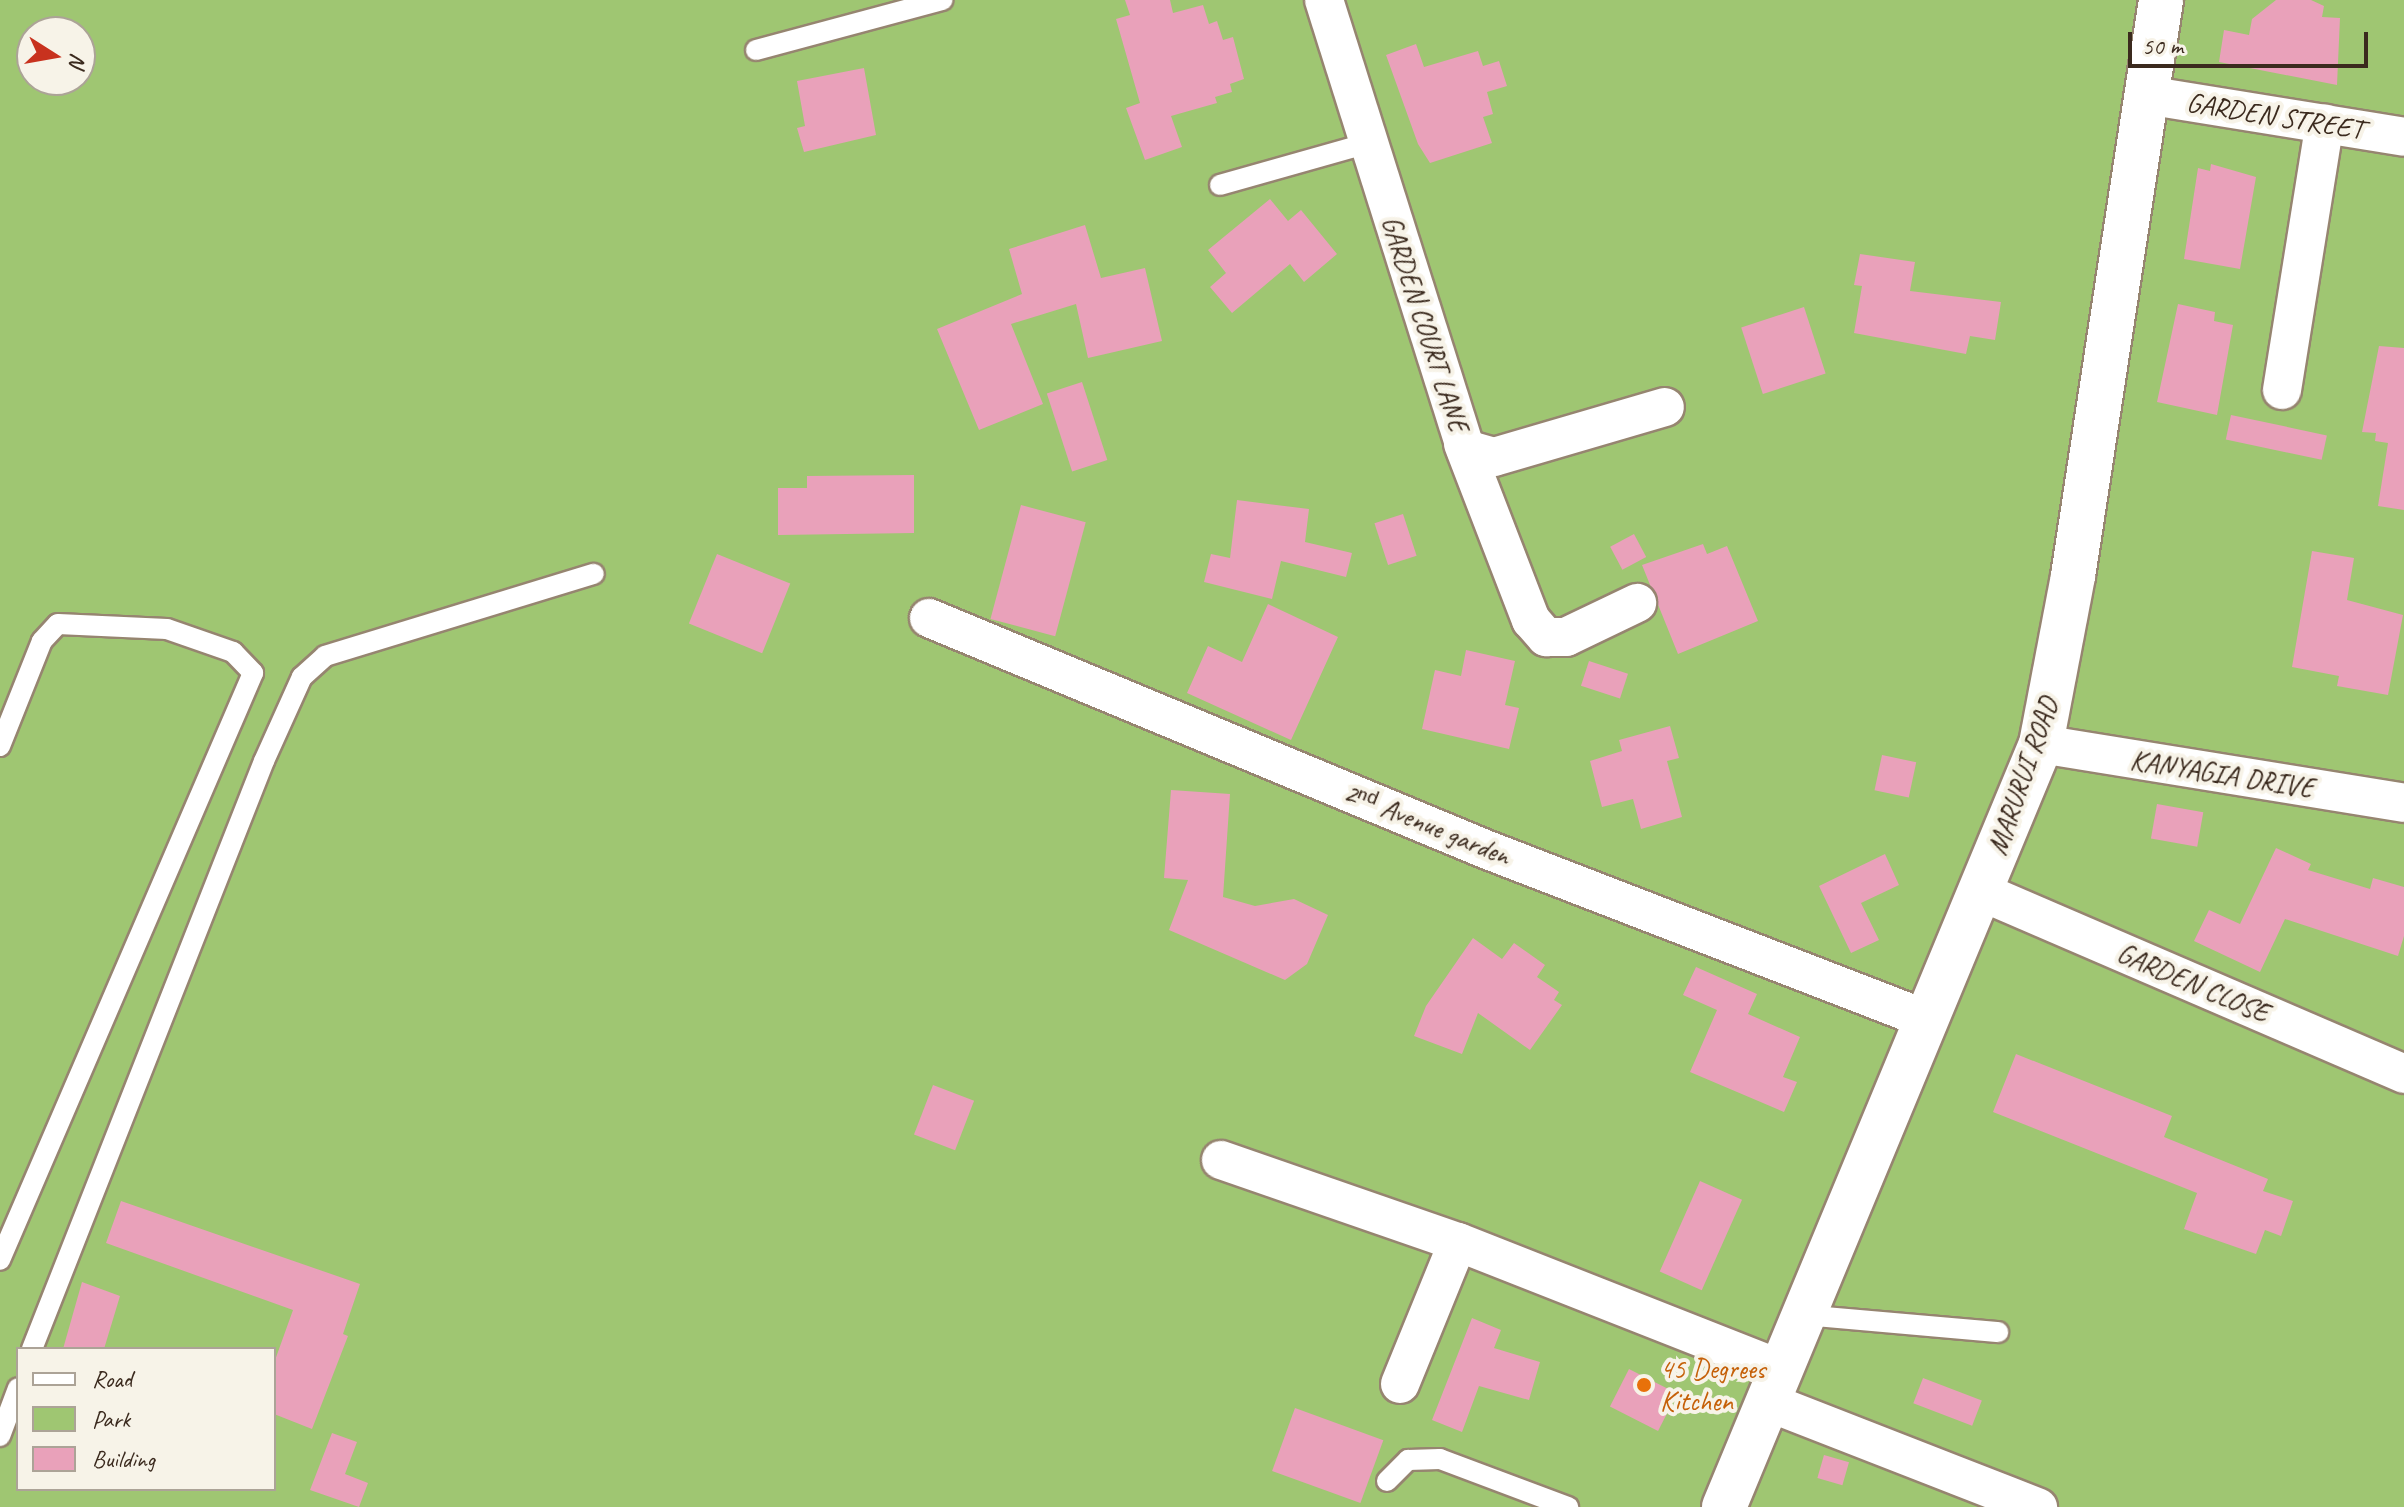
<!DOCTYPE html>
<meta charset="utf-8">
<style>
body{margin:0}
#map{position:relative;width:2404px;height:1507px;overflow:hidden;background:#f1e0c2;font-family:Caveat,sans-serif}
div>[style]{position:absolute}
.green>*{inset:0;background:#9fc672}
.building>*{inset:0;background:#e9a1ba;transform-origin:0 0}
.roads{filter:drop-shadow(2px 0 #968570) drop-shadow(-2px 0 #968570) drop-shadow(0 2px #968570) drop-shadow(0 -2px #968570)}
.lane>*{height:20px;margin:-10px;padding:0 10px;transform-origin:10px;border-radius:10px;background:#fff}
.street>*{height:38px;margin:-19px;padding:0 19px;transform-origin:19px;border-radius:19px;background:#fff}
.secondary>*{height:44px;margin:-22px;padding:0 22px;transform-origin:22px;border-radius:22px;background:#fff}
.dots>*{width:22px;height:22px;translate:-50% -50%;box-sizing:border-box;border:4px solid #f7f3e8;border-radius:50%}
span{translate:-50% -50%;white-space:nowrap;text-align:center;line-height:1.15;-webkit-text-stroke:8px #f7f3e8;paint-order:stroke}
.street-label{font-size:28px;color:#3b2a1e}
.food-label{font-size:28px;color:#c56008}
.left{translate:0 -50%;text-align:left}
.legend{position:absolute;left:16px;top:1347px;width:260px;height:144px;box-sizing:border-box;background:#f7f3e8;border:2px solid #aca397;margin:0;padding:10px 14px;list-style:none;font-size:24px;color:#3b2a1e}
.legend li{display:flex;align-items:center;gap:16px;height:40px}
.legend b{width:40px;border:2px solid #aca397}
.north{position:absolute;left:16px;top:16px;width:80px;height:80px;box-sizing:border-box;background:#f7f3e8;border:2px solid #aca397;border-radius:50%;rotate:101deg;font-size:22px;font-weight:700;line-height:32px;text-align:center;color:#3b2a1e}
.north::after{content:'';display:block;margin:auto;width:28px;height:36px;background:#c8321e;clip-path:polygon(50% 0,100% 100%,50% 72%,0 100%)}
.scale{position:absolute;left:2128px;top:32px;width:240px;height:36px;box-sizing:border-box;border:4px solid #3b2a1e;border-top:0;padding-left:10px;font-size:24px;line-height:28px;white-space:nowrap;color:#3b2a1e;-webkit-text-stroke:6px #f7f3e8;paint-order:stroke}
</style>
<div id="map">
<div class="green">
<i style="clip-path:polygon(evenodd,0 0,2404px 0,2404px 1507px,0 1507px,0 0,32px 32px,80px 32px,80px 80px,32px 80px,32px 32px,0 0,18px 1349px,274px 1349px,274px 1489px,18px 1489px,18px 1349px)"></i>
</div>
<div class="building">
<i style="clip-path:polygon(1125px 0,1170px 0,1173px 13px,1203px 5px,1209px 24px,1217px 21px,1223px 40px,1233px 37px,1244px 79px,1230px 84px,1232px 92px,1215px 97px,1217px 103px,1171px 116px,1182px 147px,1145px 160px,1126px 108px,1140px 103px,1116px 19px,1130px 15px)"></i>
<i style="clip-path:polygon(2276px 0,2311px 0,2324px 6px,2322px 17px,2340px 18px,2337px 85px,2219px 62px,2224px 30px,2249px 35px,2252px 19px)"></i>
<i style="clip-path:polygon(1416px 44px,1424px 67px,1478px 51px,1483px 66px,1499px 61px,1507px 86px,1487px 92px,1493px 114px,1483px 117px,1492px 143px,1430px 163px,1418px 144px,1386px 55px)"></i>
<i style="clip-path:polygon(864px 68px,876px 135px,804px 152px,797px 128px,805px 126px,797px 81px)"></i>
<i style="clip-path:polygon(2211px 164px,2256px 177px,2240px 269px,2184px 259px,2198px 168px,2210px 171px)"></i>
<i style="clip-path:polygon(1270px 199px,1288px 221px,1301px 210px,1337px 254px,1304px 282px,1290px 264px,1232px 313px,1210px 287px,1226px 273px,1208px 250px)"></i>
<i style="clip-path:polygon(1085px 225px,1101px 278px,1145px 268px,1162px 341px,1088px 358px,1076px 304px,1011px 324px,1043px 404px,979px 430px,937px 329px,1022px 294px,1009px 249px)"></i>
<i style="clip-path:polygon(1860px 254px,1915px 262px,1910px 291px,2001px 302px,1995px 340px,1970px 336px,1966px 354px,1854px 333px,1862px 286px,1854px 285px)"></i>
<i style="clip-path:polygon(2178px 304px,2215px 312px,2214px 321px,2233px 325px,2217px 415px,2157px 402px)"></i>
<i style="left:1804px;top:307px;width:70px;height:66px;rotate:72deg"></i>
<i style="clip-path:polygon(2379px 346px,2404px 348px,2404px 510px,2378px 506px,2388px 443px,2375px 441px,2376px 433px,2362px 432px)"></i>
<i style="left:1082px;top:382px;width:82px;height:37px;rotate:72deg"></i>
<i style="left:2231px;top:415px;width:98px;height:25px;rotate:12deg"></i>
<i style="clip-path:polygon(914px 475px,914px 533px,778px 535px,778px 488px,807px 488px,807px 476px)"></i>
<i style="clip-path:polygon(1237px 500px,1309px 509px,1305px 542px,1352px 553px,1346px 577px,1281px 561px,1272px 599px,1204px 582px,1211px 554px,1230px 558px)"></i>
<i style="left:1021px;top:505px;width:67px;height:118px;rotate:15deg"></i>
<i style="left:1403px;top:514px;width:44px;height:30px;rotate:72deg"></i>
<i style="left:1634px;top:534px;width:26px;height:27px;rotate:62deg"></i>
<i style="clip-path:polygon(1703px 544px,1707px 554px,1727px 546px,1758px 621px,1678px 654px,1642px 565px)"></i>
<i style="clip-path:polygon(2312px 551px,2354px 558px,2347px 600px,2403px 615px,2388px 695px,2337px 686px,2339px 676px,2292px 667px)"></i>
<i style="left:717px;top:554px;width:79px;height:75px;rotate:22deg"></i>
<i style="clip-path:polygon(1268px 604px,1338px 637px,1291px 740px,1187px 693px,1208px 646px,1242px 662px)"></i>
<i style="clip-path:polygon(1466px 650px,1515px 661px,1505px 705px,1519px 708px,1509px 749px,1422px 729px,1435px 670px,1461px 676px)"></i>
<i style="left:1589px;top:661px;width:41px;height:26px;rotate:18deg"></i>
<i style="clip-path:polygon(1670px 726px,1679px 758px,1667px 761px,1682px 817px,1641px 829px,1633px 799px,1602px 807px,1590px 761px,1622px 751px,1619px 740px)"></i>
<i style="left:1882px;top:755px;width:35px;height:36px;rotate:12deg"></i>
<i style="clip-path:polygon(1171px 790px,1230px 794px,1223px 897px,1255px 906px,1294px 899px,1328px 915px,1307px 964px,1285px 980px,1169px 930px,1188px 880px,1164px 878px)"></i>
<i style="left:2157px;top:804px;width:47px;height:35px;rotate:10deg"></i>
<i style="clip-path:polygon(2276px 848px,2311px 864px,2308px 870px,2370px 889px,2373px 878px,2404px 887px,2404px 936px,2398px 956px,2285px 919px,2260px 972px,2194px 941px,2209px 910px,2240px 924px)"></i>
<i style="clip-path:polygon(1885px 854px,1899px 885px,1861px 903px,1879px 940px,1851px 953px,1819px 886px)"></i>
<i style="clip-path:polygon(1473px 938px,1502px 959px,1514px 943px,1545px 965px,1537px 977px,1559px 992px,1554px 1000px,1562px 1005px,1530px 1050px,1478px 1013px,1462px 1054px,1414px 1036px,1426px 1006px)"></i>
<i style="clip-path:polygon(1696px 967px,1757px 994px,1748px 1014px,1800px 1037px,1783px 1077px,1797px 1082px,1784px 1112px,1690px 1072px,1717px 1010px,1683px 995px)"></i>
<i style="clip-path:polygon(2016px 1054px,2172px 1116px,2164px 1137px,2268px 1179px,2263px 1191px,2293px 1201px,2281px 1236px,2265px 1230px,2256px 1254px,2184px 1229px,2197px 1193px,1993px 1112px)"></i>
<i style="left:933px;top:1085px;width:44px;height:53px;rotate:21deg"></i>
<i style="left:1700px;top:1181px;width:46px;height:99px;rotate:24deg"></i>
<i style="clip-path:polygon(121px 1201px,360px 1284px,343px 1334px,348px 1336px,312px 1429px,274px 1414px,274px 1363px,293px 1310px,106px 1243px)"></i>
<i style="clip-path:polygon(82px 1282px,120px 1296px,104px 1349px,63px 1349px)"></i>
<i style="clip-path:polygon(1472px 1318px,1501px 1330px,1494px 1348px,1540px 1362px,1529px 1400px,1479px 1386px,1462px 1432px,1432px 1420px)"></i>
<i style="left:1629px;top:1369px;width:54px;height:42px;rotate:27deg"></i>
<i style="left:1923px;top:1378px;width:63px;height:27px;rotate:21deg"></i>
<i style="left:1295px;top:1408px;width:94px;height:67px;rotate:20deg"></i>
<i style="clip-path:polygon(332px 1433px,357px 1442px,345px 1474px,368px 1483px,359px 1507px,310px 1490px)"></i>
<i style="left:1824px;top:1455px;width:26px;height:24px;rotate:16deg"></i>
</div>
<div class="roads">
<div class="lane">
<i style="left:756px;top:50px;width:193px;rotate:-15deg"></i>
<i style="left:1220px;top:185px;width:154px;rotate:-15.8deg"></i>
<i style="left:0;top:746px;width:113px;rotate:-68.2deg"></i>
<i style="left:42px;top:641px;width:23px;rotate:-47deg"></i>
<i style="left:58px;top:624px;width:109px;rotate:2.6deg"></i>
<i style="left:167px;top:629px;width:70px;rotate:19.2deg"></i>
<i style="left:233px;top:652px;width:29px;rotate:46deg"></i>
<i style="left:253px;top:673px;width:639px;rotate:113.32deg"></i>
<i style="left:1803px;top:1315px;width:196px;rotate:5deg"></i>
<i style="left:32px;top:1349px;width:632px;rotate:-68.47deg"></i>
<i style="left:264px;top:761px;width:92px;rotate:-65.7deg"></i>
<i style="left:302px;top:677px;width:31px;rotate:-42deg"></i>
<i style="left:325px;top:656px;width:281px;rotate:-17deg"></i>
<i style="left:0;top:1436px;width:51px;rotate:-69.4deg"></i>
<i style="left:1387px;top:1481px;width:30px;rotate:-45deg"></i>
<i style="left:1408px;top:1460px;width:32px;rotate:-2deg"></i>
<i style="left:1440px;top:1459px;width:137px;rotate:20.6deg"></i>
</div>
<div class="street">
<i style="left:1324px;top:0;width:471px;rotate:72.5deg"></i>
<i style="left:1466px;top:449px;width:29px;rotate:16deg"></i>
<i style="left:1494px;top:457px;width:178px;rotate:-16.3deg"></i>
<i style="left:2146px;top:95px;width:261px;rotate:9.2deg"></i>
<i style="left:2282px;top:390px;width:270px;rotate:-80.9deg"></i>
<i style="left:1463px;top:444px;width:189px;rotate:68.9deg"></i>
<i style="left:1531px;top:620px;width:23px;rotate:49deg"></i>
<i style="left:1546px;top:637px;width:20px"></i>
<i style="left:1566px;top:637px;width:79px;rotate:-25.6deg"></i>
<i style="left:929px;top:618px;width:602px;rotate:22.56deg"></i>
<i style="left:1485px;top:849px;width:475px;rotate:21.1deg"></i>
<i style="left:2041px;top:744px;width:368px;rotate:9.2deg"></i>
<i style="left:1982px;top:892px;width:460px;rotate:23.3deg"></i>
<i style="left:1221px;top:1160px;width:251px;rotate:19.1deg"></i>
<i style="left:1400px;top:1384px;width:153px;rotate:-67.8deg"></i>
<i style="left:1458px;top:1242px;width:347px;rotate:21.5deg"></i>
<i style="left:1768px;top:1402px;width:290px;rotate:21.3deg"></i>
</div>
<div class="secondary">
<i style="left:1724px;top:1507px;width:826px;rotate:-67.44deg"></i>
<i style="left:2041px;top:744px;width:171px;rotate:-79.2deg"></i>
<i style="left:2073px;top:576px;width:583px;rotate:-81.31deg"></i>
</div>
</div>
<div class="dots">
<i style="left:1644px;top:1385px;background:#e8710a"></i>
</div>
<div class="street-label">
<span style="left:2275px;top:116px;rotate:9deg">GARDEN STREET</span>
<span style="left:1425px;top:324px;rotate:72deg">GARDEN COURT LANE</span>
<span style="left:2222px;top:774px;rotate:9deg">KANYAGIA DRIVE</span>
<span style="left:2023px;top:776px;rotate:-71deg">MARURUI ROAD</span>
<span style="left:1427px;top:824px;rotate:22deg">2ⁿᵈ Avenue garden</span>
<span style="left:2193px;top:983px;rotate:23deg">GARDEN CLOSE</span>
</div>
<div class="food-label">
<span class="left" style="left:1660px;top:1385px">45 Degrees<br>Kitchen</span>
</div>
<ul class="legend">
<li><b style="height:10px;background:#fff"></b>Road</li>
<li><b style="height:22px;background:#9fc672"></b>Park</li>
<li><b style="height:22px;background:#e9a1ba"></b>Building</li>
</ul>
<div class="north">N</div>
<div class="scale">50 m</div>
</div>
